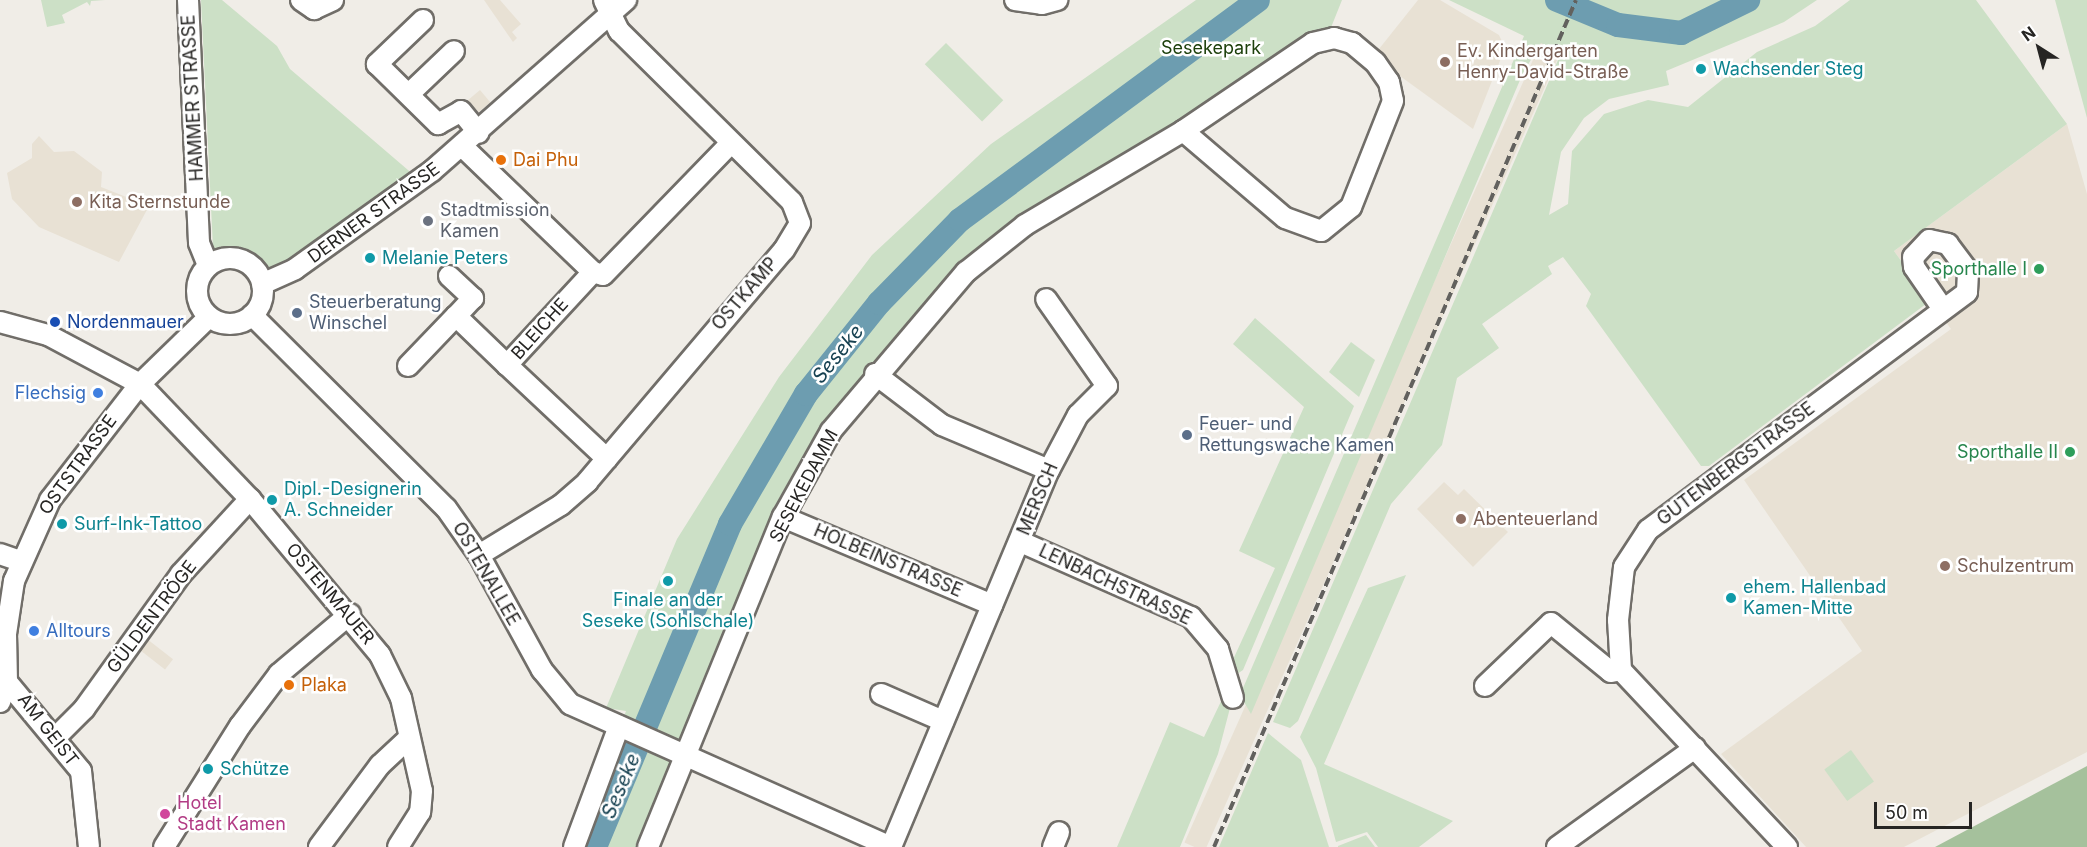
<!DOCTYPE html>
<meta charset="utf-8">
<style>
body{margin:0}
#map{position:relative;width:2087px;height:847px;overflow:hidden;background:#f0ede7;font-family:Inter,sans-serif}
div>[style]{position:absolute}
.built>*{inset:0;background:#e8e1d4;transform-origin:0 0}
.green>*{inset:0;background:#cce0c6;transform-origin:0 0}
.forest>*{inset:0;background:#a5c19c}
.river>*{height:24px;margin:-12px;padding:0 12px;transform-origin:12px;border-radius:12px;background:#6d9db0}
.roads{filter:drop-shadow(2px 0 #716e69) drop-shadow(-2px 0 #716e69) drop-shadow(0 2px #716e69) drop-shadow(0 -2px #716e69)}
.minor>*{height:20px;margin:-10px;padding:0 10px;transform-origin:10px;border-radius:10px;background:#fff}
.minor>.ring{margin:-10px;padding:0;box-sizing:content-box;background:none;border:20px solid #fff;border-radius:50%}
.rail>*{height:4px;margin-top:-2px;transform-origin:0;background:repeating-linear-gradient(90deg,#62615e 0 9px,transparent 0 13.5px)}
.dots>*{width:16px;height:16px;translate:-50% -50%;box-sizing:border-box;border:3px solid #fff;border-radius:50%}
span{translate:-50% -50%;white-space:nowrap;text-align:center;line-height:1.15;-webkit-text-stroke:5px #fff;paint-order:stroke}
.park-label{font-size:18px;color:#1d400c}
.education-label{font-size:18px;color:#785e54}
.left{translate:0 -50%;text-align:left}
.culture-label{font-size:18px;color:#0d838f}
.street-label{font-size:18px;color:#262523}
.food-label{font-size:18px;color:#c56008}
.worship-label{font-size:18px;color:#5b616d}
.leisure-label{font-size:18px;color:#27864d}
.right{translate:-100% -50%;text-align:right}
.service-label{font-size:18px;color:#4e5e75}
.transit-label{font-size:18px;color:#164399}
.shop-label{font-size:18px;color:#366cbe}
.hotel-label{font-size:18px;color:#b23c85}
.water-label{font-size:20px;color:#174151;font-style:italic}
.north{position:absolute;left:2009px;top:18px;width:60px;height:60px;-webkit-text-stroke:4px #fff;paint-order:stroke;rotate:324deg;font-size:16px;font-weight:700;line-height:24px;text-align:center;color:#262523}
.north::after{content:'';display:block;margin:auto;width:21px;height:27px;background:#262523;clip-path:polygon(50% 0,100% 100%,50% 72%,0 100%)}
.scale{position:absolute;left:1874px;top:802px;width:98px;height:27px;box-sizing:border-box;border:3px solid #262523;border-top:0;padding-left:8px;font-size:18px;line-height:21px;white-space:nowrap;color:#262523;-webkit-text-stroke:4px #fff;paint-order:stroke}
</style>
<div id="map">
<div class="built">
<i style="clip-path:polygon(484px 0,500px 0,521px 24px,512px 32px,517px 38px,513px 42px)"></i>
<i style="clip-path:polygon(1418px 0,1440px 0,1499px 35px,1505px 48px,1473px 129px,1400px 76px,1379px 49px)"></i>
<i style="left:1544px;top:35px;width:22px;height:884px;rotate:24deg"></i>
<i style="left:480px;top:90px;width:16px;height:22px;rotate:50deg"></i>
<i style="clip-path:polygon(2067px 124px,2087px 194px,2087px 752px,1904px 847px,1806px 847px,1721px 754px,1862px 651px,1744px 480px,1951px 329px,1894px 251px)"></i>
<i style="clip-path:polygon(39px 136px,54px 152px,74px 151px,102px 172px,101px 187px,149px 206px,119px 262px,39px 227px,12px 199px,7px 173px,32px 158px,32px 144px)"></i>
<i style="clip-path:polygon(1444px 482px,1458px 495px,1464px 489px,1508px 532px,1473px 567px,1417px 509px)"></i>
<i style="left:147px;top:639px;width:33px;height:13px;rotate:38deg"></i>
</div>
<div class="green">
<i style="clip-path:polygon(41px 0,105px 0,91px 1px,90px 6px,87px 2px,62px 15px,65px 23px,47px 27px)"></i>
<i style="clip-path:polygon(201px 0,222px 0,277px 46px,290px 69px,415px 176px,281px 268px,267px 269px,241px 249px,213px 248px)"></i>
<i style="clip-path:polygon(1196px 0,1342px 0,1330px 30px,980px 257px,830px 428px,646px 847px,574px 847px,626px 711px,606px 708px,677px 539px,779px 377px,872px 255px,991px 144px)"></i>
<i style="clip-path:polygon(1449px 0,1817px 0,1784px 22px,1666px 71px,1669px 85px,1609px 99px,1584px 118px,1561px 152px,1549px 215px,1568px 204px,1572px 151px,1604px 114px,1648px 100px,1688px 107px,1757px 52px,1815px 26px,1850px 0,1976px 0,2067px 124px,1894px 251px,1930px 301px,1709px 466px,1701px 466px,1586px 306px,1591px 294px,1563px 257px,1548px 266px,1552px 274px,1482px 324px,1499px 348px,1457px 378px,1442px 445px,1391px 504px,1298px 721px,1290px 728px,1273px 722px,1561px 53px,1541px 43px,1523px 73px,1251px 714px,1240px 695px,1524px 36px)"></i>
<i style="clip-path:polygon(2055px 0,2087px 0,2087px 118px)"></i>
<i style="left:946px;top:43px;width:81px;height:30px;rotate:45deg"></i>
<i style="clip-path:polygon(1255px 318px,1354px 406px,1243px 670px,1234px 676px,1231px 664px,1275px 568px,1239px 551px,1304px 407px,1233px 344px)"></i>
<i style="clip-path:polygon(1351px 342px,1375px 360px,1359px 397px,1329px 372px)"></i>
<i style="clip-path:polygon(1406px 575px,1324px 764px,1453px 821px,1419px 847px,1378px 847px,1367px 832px,1336px 842px,1316px 768px,1300px 737px,1368px 588px)"></i>
<i style="clip-path:polygon(1225px 693px,1230px 708px,1218px 754px,1180px 847px,1117px 847px,1170px 722px,1204px 737px)"></i>
<i style="clip-path:polygon(1268px 733px,1301px 760px,1329px 847px,1219px 847px)"></i>
<i style="left:1851px;top:750px;width:39px;height:33px;rotate:54deg"></i>
<i style="clip-path:polygon(1366px 835px,1375px 847px,1338px 847px,1338px 846px)"></i>
</div>
<div class="forest">
<i style="clip-path:polygon(2087px 766px,2087px 847px,1935px 847px)"></i>
</div>
<div class="river">
<i style="left:1557px;top:0;width:66px;rotate:22.3deg"></i>
<i style="left:1618px;top:25px;width:64px;rotate:7.2deg"></i>
<i style="left:1681px;top:33px;width:75px;rotate:-26.2deg"></i>
<i style="left:595px;top:847px;width:350px;rotate:-67.3deg"></i>
<i style="left:730px;top:524px;width:151px;rotate:-59.7deg"></i>
<i style="left:806px;top:394px;width:117px;rotate:-51.3deg"></i>
<i style="left:879px;top:303px;width:116px;rotate:-45.7deg"></i>
<i style="left:960px;top:220px;width:370px;rotate:-36.4deg"></i>
</div>
<div class="roads">
<div class="minor">
<i style="left:188px;top:0;width:243px;rotate:87.4deg"></i>
<i style="left:199px;top:243px;width:24px;rotate:68deg"></i>
<i style="left:301px;top:0;width:16px;rotate:35deg"></i>
<i style="left:314px;top:9px;width:21px;rotate:-25deg"></i>
<i style="left:1015px;top:0;width:27px;rotate:8deg"></i>
<i style="left:1042px;top:4px;width:16px;rotate:-15deg"></i>
<i style="left:423px;top:20px;width:64px;rotate:136.3deg"></i>
<i style="left:377px;top:64px;width:86px;rotate:44.5deg"></i>
<i style="left:438px;top:124px;width:26px;rotate:-29deg"></i>
<i style="left:461px;top:111px;width:28px;rotate:51deg"></i>
<i style="left:409px;top:94px;width:62px;rotate:-43.7deg"></i>
<i style="left:463px;top:147px;width:180px;rotate:43.9deg"></i>
<i style="left:593px;top:272px;width:10px;rotate:17deg"></i>
<i style="left:603px;top:275px;width:184px;rotate:-45.9deg"></i>
<i class="ring" style="left:197px;top:258px;width:46px;height:46px"></i>
<i style="left:593px;top:272px;width:127px;rotate:132.8deg"></i>
<i style="left:507px;top:365px;width:137px;rotate:43.2deg"></i>
<i style="left:449px;top:276px;width:33px;rotate:43deg"></i>
<i style="left:473px;top:298px;width:25px;rotate:133deg"></i>
<i style="left:262px;top:284px;width:36px;rotate:-24deg"></i>
<i style="left:295px;top:269px;width:168px;rotate:-35.6deg"></i>
<i style="left:432px;top:171px;width:259px;rotate:-41.4deg"></i>
<i style="left:252px;top:315px;width:274px;rotate:44.9deg"></i>
<i style="left:446px;top:508px;width:57px;rotate:54.9deg"></i>
<i style="left:479px;top:555px;width:131px;rotate:61.3deg"></i>
<i style="left:542px;top:670px;width:44px;rotate:50.5deg"></i>
<i style="left:570px;top:704px;width:351px;rotate:24deg"></i>
<i style="left:0;top:322px;width:50px;rotate:15.2deg"></i>
<i style="left:48px;top:335px;width:104px;rotate:28deg"></i>
<i style="left:408px;top:366px;width:69px;rotate:-46.2deg"></i>
<i style="left:456px;top:316px;width:71px;rotate:43.9deg"></i>
<i style="left:875px;top:374px;width:84px;rotate:37.3deg"></i>
<i style="left:942px;top:425px;width:116px;rotate:22.8deg"></i>
<i style="left:140px;top:384px;width:159px;rotate:46.3deg"></i>
<i style="left:250px;top:499px;width:203px;rotate:50.2deg"></i>
<i style="left:380px;top:655px;width:48px;rotate:64deg"></i>
<i style="left:401px;top:698px;width:95px;rotate:77.3deg"></i>
<i style="left:422px;top:791px;width:21px;rotate:95deg"></i>
<i style="left:420px;top:812px;width:41px;rotate:122.2deg"></i>
<i style="left:783px;top:517px;width:227px;rotate:22.8deg"></i>
<i style="left:1021px;top:542px;width:186px;rotate:23.8deg"></i>
<i style="left:1191px;top:617px;width:42px;rotate:49.8deg"></i>
<i style="left:1218px;top:649px;width:51px;rotate:73deg"></i>
<i style="left:0;top:554px;width:21px;rotate:19deg"></i>
<i style="left:479px;top:555px;width:96px;rotate:-31.4deg"></i>
<i style="left:561px;top:505px;width:35px;rotate:-41deg"></i>
<i style="left:587px;top:482px;width:304px;rotate:-49.7deg"></i>
<i style="left:784px;top:250px;width:31px;rotate:-59deg"></i>
<i style="left:800px;top:223px;width:22px;rotate:-111deg"></i>
<i style="left:792px;top:202px;width:243px;rotate:-135.3deg"></i>
<i style="left:619px;top:31px;width:34px;rotate:-116deg"></i>
<i style="left:7px;top:682px;width:116px;rotate:50.3deg"></i>
<i style="left:81px;top:771px;width:76px;rotate:84deg"></i>
<i style="left:1485px;top:686px;width:91px;rotate:-43.7deg"></i>
<i style="left:1551px;top:623px;width:77px;rotate:39.2deg"></i>
<i style="left:1611px;top:672px;width:10px;rotate:-11deg"></i>
<i style="left:881px;top:694px;width:68px;rotate:23.5deg"></i>
<i style="left:0;top:702px;width:21px;rotate:-71deg"></i>
<i style="left:7px;top:682px;width:48px;rotate:-91.2deg"></i>
<i style="left:6px;top:634px;width:54px;rotate:-81.4deg"></i>
<i style="left:14px;top:581px;width:89px;rotate:-66deg"></i>
<i style="left:50px;top:500px;width:147px;rotate:-52.2deg"></i>
<i style="left:140px;top:384px;width:96px;rotate:-44.2deg"></i>
<i style="left:56px;top:737px;width:40px;rotate:-45deg"></i>
<i style="left:84px;top:709px;width:166px;rotate:-54.3deg"></i>
<i style="left:181px;top:574px;width:102px;rotate:-47.4deg"></i>
<i style="left:164px;top:847px;width:143px;rotate:-57.9deg"></i>
<i style="left:240px;top:726px;width:65px;rotate:-53.1deg"></i>
<i style="left:279px;top:674px;width:93px;rotate:-40.2deg"></i>
<i style="left:319px;top:847px;width:102px;rotate:-53.4deg"></i>
<i style="left:380px;top:765px;width:40px;rotate:-43deg"></i>
<i style="left:574px;top:847px;width:129px;rotate:-69.6deg"></i>
<i style="left:648px;top:847px;width:357px;rotate:-67.8deg"></i>
<i style="left:783px;top:517px;width:98px;rotate:-60.8deg"></i>
<i style="left:831px;top:431px;width:209px;rotate:-49.7deg"></i>
<i style="left:966px;top:272px;width:75px;rotate:-38.5deg"></i>
<i style="left:1025px;top:225px;width:184px;rotate:-30.7deg"></i>
<i style="left:1183px;top:131px;width:157px;rotate:-34.1deg"></i>
<i style="left:1313px;top:43px;width:22px;rotate:-13deg"></i>
<i style="left:1334px;top:38px;width:19px;rotate:16deg"></i>
<i style="left:1352px;top:43px;width:30px;rotate:40deg"></i>
<i style="left:1375px;top:62px;width:24px;rotate:55deg"></i>
<i style="left:1389px;top:82px;width:19px;rotate:78deg"></i>
<i style="left:1393px;top:101px;width:114px;rotate:111.6deg"></i>
<i style="left:1351px;top:207px;width:38px;rotate:141deg"></i>
<i style="left:1321px;top:231px;width:38px;rotate:-160deg"></i>
<i style="left:1285px;top:218px;width:134px;rotate:-139.5deg"></i>
<i style="left:891px;top:847px;width:409px;rotate:-67.3deg"></i>
<i style="left:1049px;top:470px;width:62px;rotate:-62.2deg"></i>
<i style="left:1078px;top:415px;width:41px;rotate:-45deg"></i>
<i style="left:1107px;top:386px;width:106px;rotate:-125deg"></i>
<i style="left:1053px;top:847px;width:16px;rotate:-68deg"></i>
<i style="left:1557px;top:847px;width:170px;rotate:-35.7deg"></i>
<i style="left:1787px;top:847px;width:243px;rotate:-133.2deg"></i>
<i style="left:1621px;top:670px;width:50px;rotate:-93.4deg"></i>
<i style="left:1618px;top:620px;width:53px;rotate:-83.5deg"></i>
<i style="left:1624px;top:567px;width:44px;rotate:-57deg"></i>
<i style="left:1648px;top:530px;width:398px;rotate:-36.7deg"></i>
<i style="left:1967px;top:292px;width:21px;rotate:-87deg"></i>
<i style="left:1968px;top:271px;width:34px;rotate:-127deg"></i>
<i style="left:1948px;top:244px;width:19px;rotate:-168deg"></i>
<i style="left:1929px;top:240px;width:23px;rotate:133deg"></i>
<i style="left:1913px;top:257px;width:10px;rotate:84deg"></i>
<i style="left:1914px;top:267px;width:51px;rotate:55.4deg"></i>
</div>
</div>
<div class="rail">
<i style="left:1214px;top:847px;width:921px;rotate:-66.86deg"></i>
</div>
<div class="dots">
<i style="left:1445px;top:62px;background:#8d6e63"></i>
<i style="left:1701px;top:69px;background:#0f9aa8"></i>
<i style="left:501px;top:160px;background:#e8710a"></i>
<i style="left:77px;top:202px;background:#8d6e63"></i>
<i style="left:428px;top:221px;background:#6b7280"></i>
<i style="left:370px;top:258px;background:#0f9aa8"></i>
<i style="left:2039px;top:269px;background:#2e9e5b"></i>
<i style="left:297px;top:313px;background:#5c6f8a"></i>
<i style="left:55px;top:322px;background:#1a4fb4"></i>
<i style="left:98px;top:393px;background:#3f7fe0"></i>
<i style="left:1187px;top:435px;background:#5c6f8a"></i>
<i style="left:2070px;top:452px;background:#2e9e5b"></i>
<i style="left:272px;top:500px;background:#0f9aa8"></i>
<i style="left:1461px;top:519px;background:#8d6e63"></i>
<i style="left:62px;top:524px;background:#0f9aa8"></i>
<i style="left:1945px;top:566px;background:#8d6e63"></i>
<i style="left:668px;top:581px;background:#0f9aa8"></i>
<i style="left:1731px;top:598px;background:#0f9aa8"></i>
<i style="left:34px;top:631px;background:#3f7fe0"></i>
<i style="left:289px;top:685px;background:#e8710a"></i>
<i style="left:208px;top:769px;background:#0f9aa8"></i>
<i style="left:165px;top:814px;background:#d1479c"></i>
</div>
<div class="park-label">
<span style="left:1211px;top:48px">Sesekepark</span>
</div>
<div class="education-label">
<span class="left" style="left:1457px;top:62px">Ev. Kindergarten<br>Henry-David-Straße</span>
<span class="left" style="left:89px;top:202px">Kita Sternstunde</span>
<span class="left" style="left:1473px;top:519px">Abenteuerland</span>
<span class="left" style="left:1957px;top:566px">Schulzentrum</span>
</div>
<div class="culture-label">
<span class="left" style="left:1713px;top:69px">Wachsender Steg</span>
<span class="left" style="left:382px;top:258px">Melanie Peters</span>
<span class="left" style="left:284px;top:500px">Dipl.-Designerin<br>A. Schneider</span>
<span class="left" style="left:74px;top:524px">Surf-Ink-Tattoo</span>
<span class="left" style="left:1743px;top:598px">ehem. Hallenbad<br>Kamen-Mitte</span>
<span style="left:668px;top:611px">Finale an der<br>Seseke (Sohlschale)</span>
<span class="left" style="left:220px;top:769px">Schütze</span>
</div>
<div class="street-label">
<span style="left:193px;top:98px;rotate:-93deg">HAMMER STRASSE</span>
<span style="left:374px;top:213px;rotate:-36deg">DERNER STRASSE</span>
<span style="left:745px;top:294px;rotate:-49deg">OSTKAMP</span>
<span style="left:540px;top:329px;rotate:-48deg">BLEICHE</span>
<span style="left:1736px;top:464px;rotate:-37deg">GUTENBERGSTRASSE</span>
<span style="left:78px;top:465px;rotate:-54deg">OSTSTRASSE</span>
<span style="left:804px;top:486px;rotate:-62deg">SESEKEDAMM</span>
<span style="left:1038px;top:499px;rotate:-67deg">MERSCH</span>
<span style="left:888px;top:561px;rotate:23deg">HOLBEINSTRASSE</span>
<span style="left:486px;top:574px;rotate:60deg">OSTENALLEE</span>
<span style="left:1115px;top:585px;rotate:25deg">LENBACHSTRASSE</span>
<span style="left:330px;top:594px;rotate:50deg">OSTENMAUER</span>
<span style="left:152px;top:617px;rotate:-53deg">GÜLDENTRÖGE</span>
<span style="left:48px;top:730px;rotate:52deg">AM GEIST</span>
</div>
<div class="food-label">
<span class="left" style="left:513px;top:160px">Dai Phu</span>
<span class="left" style="left:301px;top:685px">Plaka</span>
</div>
<div class="worship-label">
<span class="left" style="left:440px;top:221px">Stadtmission<br>Kamen</span>
</div>
<div class="leisure-label">
<span class="right" style="left:2027px;top:269px">Sporthalle I</span>
<span class="right" style="left:2058px;top:452px">Sporthalle II</span>
</div>
<div class="service-label">
<span class="left" style="left:309px;top:313px">Steuerberatung<br>Winschel</span>
<span class="left" style="left:1199px;top:435px">Feuer- und<br>Rettungswache Kamen</span>
</div>
<div class="transit-label">
<span class="left" style="left:67px;top:322px">Nordenmauer</span>
</div>
<div class="shop-label">
<span class="right" style="left:86px;top:393px">Flechsig</span>
<span class="left" style="left:46px;top:631px">Alltours</span>
</div>
<div class="hotel-label">
<span class="left" style="left:177px;top:814px">Hotel<br>Stadt Kamen</span>
</div>
<div class="water-label">
<span style="left:838px;top:354px;rotate:-51deg">Seseke</span>
<span style="left:621px;top:786px;rotate:-67deg">Seseke</span>
</div>
<div class="north">N</div>
<div class="scale">50 m</div>
</div>
